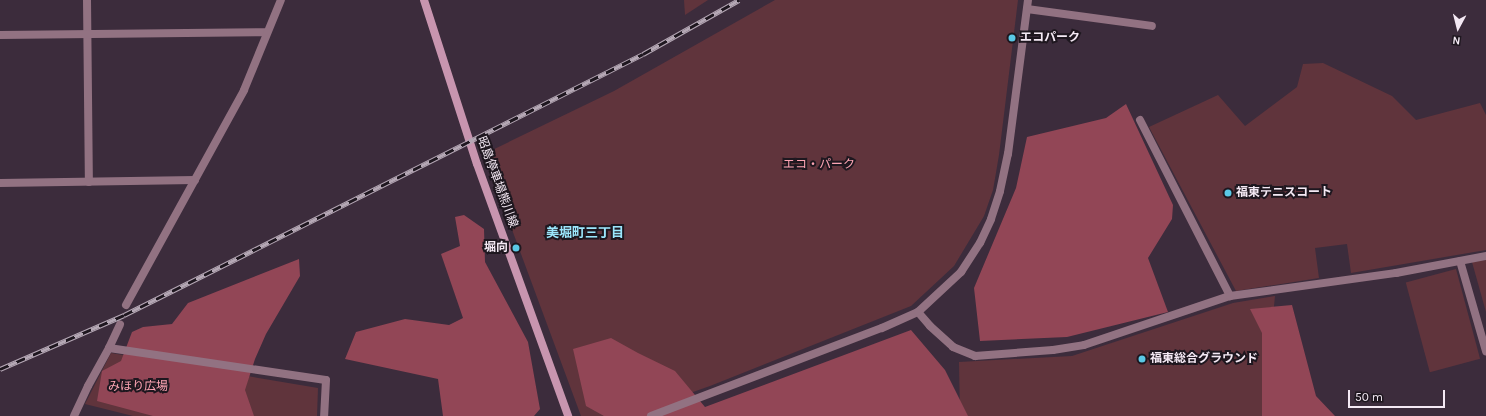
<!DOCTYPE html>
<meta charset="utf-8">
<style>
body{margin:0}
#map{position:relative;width:1486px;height:416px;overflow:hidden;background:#3c2c3c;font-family:Karla,"Noto Sans JP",sans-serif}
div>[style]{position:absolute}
.green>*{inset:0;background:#60343c;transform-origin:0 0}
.forest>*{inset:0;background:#924656}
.minor>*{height:8px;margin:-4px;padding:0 4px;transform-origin:4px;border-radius:4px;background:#927282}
.tertiary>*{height:8px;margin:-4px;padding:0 4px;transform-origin:4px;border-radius:4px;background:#927282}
.secondary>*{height:8px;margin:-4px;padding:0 4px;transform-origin:4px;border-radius:4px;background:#c895af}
.rail>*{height:4.5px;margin-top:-2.25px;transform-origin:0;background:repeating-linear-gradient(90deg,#1e171f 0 9px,#b5a8b5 0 18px);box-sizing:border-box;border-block:1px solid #b5a8b5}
.dots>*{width:11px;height:11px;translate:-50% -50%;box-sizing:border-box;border:2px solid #1e171f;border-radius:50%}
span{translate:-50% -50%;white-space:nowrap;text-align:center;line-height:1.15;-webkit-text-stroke:4px #1e171f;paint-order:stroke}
.poi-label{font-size:12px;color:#f4e9f4;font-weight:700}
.left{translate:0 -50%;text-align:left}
.right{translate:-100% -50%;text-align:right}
.park-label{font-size:12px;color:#fea5b4}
.street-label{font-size:12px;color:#f4e9f4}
.neighbourhood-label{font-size:13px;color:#9be6fc;font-weight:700}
.north{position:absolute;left:1438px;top:8px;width:40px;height:40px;-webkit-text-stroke:3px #1e171f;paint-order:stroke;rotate:187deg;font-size:11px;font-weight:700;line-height:16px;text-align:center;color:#f4e9f4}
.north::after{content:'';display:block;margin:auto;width:14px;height:18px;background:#f4e9f4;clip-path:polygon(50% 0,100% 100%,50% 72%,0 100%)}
.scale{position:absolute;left:1348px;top:390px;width:97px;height:18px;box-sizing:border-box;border:2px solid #f4e9f4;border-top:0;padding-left:5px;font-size:12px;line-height:14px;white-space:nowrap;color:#f4e9f4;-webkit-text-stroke:3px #1e171f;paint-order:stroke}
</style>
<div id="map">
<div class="green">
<i style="clip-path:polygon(684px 0,708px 0,685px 15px)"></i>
<i style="clip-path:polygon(775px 0,1018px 0,999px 155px,993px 190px,984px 216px,954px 266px,911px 306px,710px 386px,625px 416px,581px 416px,484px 154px,614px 91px)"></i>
<i style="clip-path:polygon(1323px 63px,1392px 96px,1416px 120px,1480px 103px,1486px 115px,1486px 250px,1351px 273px,1347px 244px,1315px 248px,1319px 278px,1236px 291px,1149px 127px,1218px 95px,1245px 126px,1297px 87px,1303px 64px)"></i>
<i style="clip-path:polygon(1486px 260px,1486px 312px,1472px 262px)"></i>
<i style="left:1456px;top:269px;width:93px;height:52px;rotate:75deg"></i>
<i style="clip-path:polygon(1275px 296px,1263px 416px,960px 416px,959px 362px,1072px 356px,1233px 303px)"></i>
<i style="clip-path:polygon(111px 353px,318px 388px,317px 416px,133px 416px,85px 404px)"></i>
</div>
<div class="forest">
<i style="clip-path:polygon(1126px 104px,1173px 205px,1172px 219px,1148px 258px,1168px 312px,1067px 337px,980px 341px,974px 288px,1016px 188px,1027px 137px,1106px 118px)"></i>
<i style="clip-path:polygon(464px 215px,484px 229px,485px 262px,528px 342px,540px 409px,534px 416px,443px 416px,438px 379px,345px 359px,356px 332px,405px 319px,449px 325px,463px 318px,441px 254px,460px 246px,455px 217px)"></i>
<i style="clip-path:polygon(299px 259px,300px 276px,266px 334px,255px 359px,245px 390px,254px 416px,153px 416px,97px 401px,102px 371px,121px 361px,132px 332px,143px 327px,172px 324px,188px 303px)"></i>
<i style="clip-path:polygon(1292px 305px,1316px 396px,1335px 416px,1262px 416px,1262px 333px,1250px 309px)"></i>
<i style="clip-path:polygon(911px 330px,945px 370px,968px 416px,604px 416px,586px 406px,573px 349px,611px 338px,638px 353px,675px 371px,705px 407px)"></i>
</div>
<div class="minor">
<i style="left:87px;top:0;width:182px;rotate:89.4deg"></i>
<i style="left:1027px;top:9px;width:126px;rotate:7.7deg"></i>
<i style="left:0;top:35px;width:267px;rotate:-0.6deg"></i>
<i style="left:1140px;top:120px;width:198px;rotate:62.9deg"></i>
<i style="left:0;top:183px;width:195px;rotate:-0.9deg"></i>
<i style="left:1460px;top:261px;width:94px;rotate:73.9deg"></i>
<i style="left:126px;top:305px;width:245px;rotate:-61.2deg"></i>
<i style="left:244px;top:90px;width:97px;rotate:-67.7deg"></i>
<i style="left:918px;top:312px;width:18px;rotate:49deg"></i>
<i style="left:930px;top:326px;width:31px;rotate:42deg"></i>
<i style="left:953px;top:347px;width:24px;rotate:22deg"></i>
<i style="left:975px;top:356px;width:78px;rotate:-4.4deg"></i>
<i style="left:1053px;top:350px;width:31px;rotate:-9deg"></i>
<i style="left:1084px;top:345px;width:154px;rotate:-18.6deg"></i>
<i style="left:1230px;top:296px;width:168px;rotate:-7.9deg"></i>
<i style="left:1396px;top:273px;width:92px;rotate:-10.7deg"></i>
<i style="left:109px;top:348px;width:219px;rotate:8.4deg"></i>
<i style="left:326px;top:380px;width:36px;rotate:93deg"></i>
<i style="left:74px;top:416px;width:33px;rotate:-65deg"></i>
<i style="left:88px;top:386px;width:43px;rotate:-61.1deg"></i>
<i style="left:109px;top:348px;width:26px;rotate:-65deg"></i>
</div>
<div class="tertiary">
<i style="left:651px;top:416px;width:247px;rotate:-20.9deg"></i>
<i style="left:882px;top:328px;width:39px;rotate:-24deg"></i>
<i style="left:918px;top:312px;width:59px;rotate:-42.9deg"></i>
<i style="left:961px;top:272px;width:35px;rotate:-57deg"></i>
<i style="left:980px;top:243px;width:26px;rotate:-65deg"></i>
<i style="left:991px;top:219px;width:29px;rotate:-72deg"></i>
<i style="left:1000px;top:191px;width:38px;rotate:-78deg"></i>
<i style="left:1008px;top:154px;width:155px;rotate:-82.6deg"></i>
</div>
<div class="secondary">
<i style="left:424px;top:0;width:172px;rotate:72.1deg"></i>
<i style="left:477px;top:164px;width:268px;rotate:70.1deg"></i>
</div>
<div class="rail">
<i style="left:0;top:369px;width:135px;rotate:-23.5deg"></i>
<i style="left:124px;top:315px;width:72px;rotate:-26.6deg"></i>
<i style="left:188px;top:283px;width:509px;rotate:-26.72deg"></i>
<i style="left:643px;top:54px;width:110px;rotate:-29.4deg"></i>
</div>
<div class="dots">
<i style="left:1012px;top:38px;background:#5ac8e6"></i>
<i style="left:1228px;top:193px;background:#5ac8e6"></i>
<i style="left:516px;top:248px;background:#5ac8e6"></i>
<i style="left:1142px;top:359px;background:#5ac8e6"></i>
</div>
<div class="poi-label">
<span class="left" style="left:1020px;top:38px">エコパーク</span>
<span class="left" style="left:1236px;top:193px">福東テニスコート</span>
<span class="right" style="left:508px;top:248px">堀向</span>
<span class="left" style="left:1150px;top:359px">福東総合グラウンド</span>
</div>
<div class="park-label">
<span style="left:819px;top:165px">エコ・パーク</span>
<span style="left:138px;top:387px">みほり広場</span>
</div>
<div class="street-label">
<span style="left:497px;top:182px;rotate:70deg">昭島停車場熊川線</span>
</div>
<div class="neighbourhood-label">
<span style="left:585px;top:233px">美堀町三丁目</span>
</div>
<div class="north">N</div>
<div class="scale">50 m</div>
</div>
